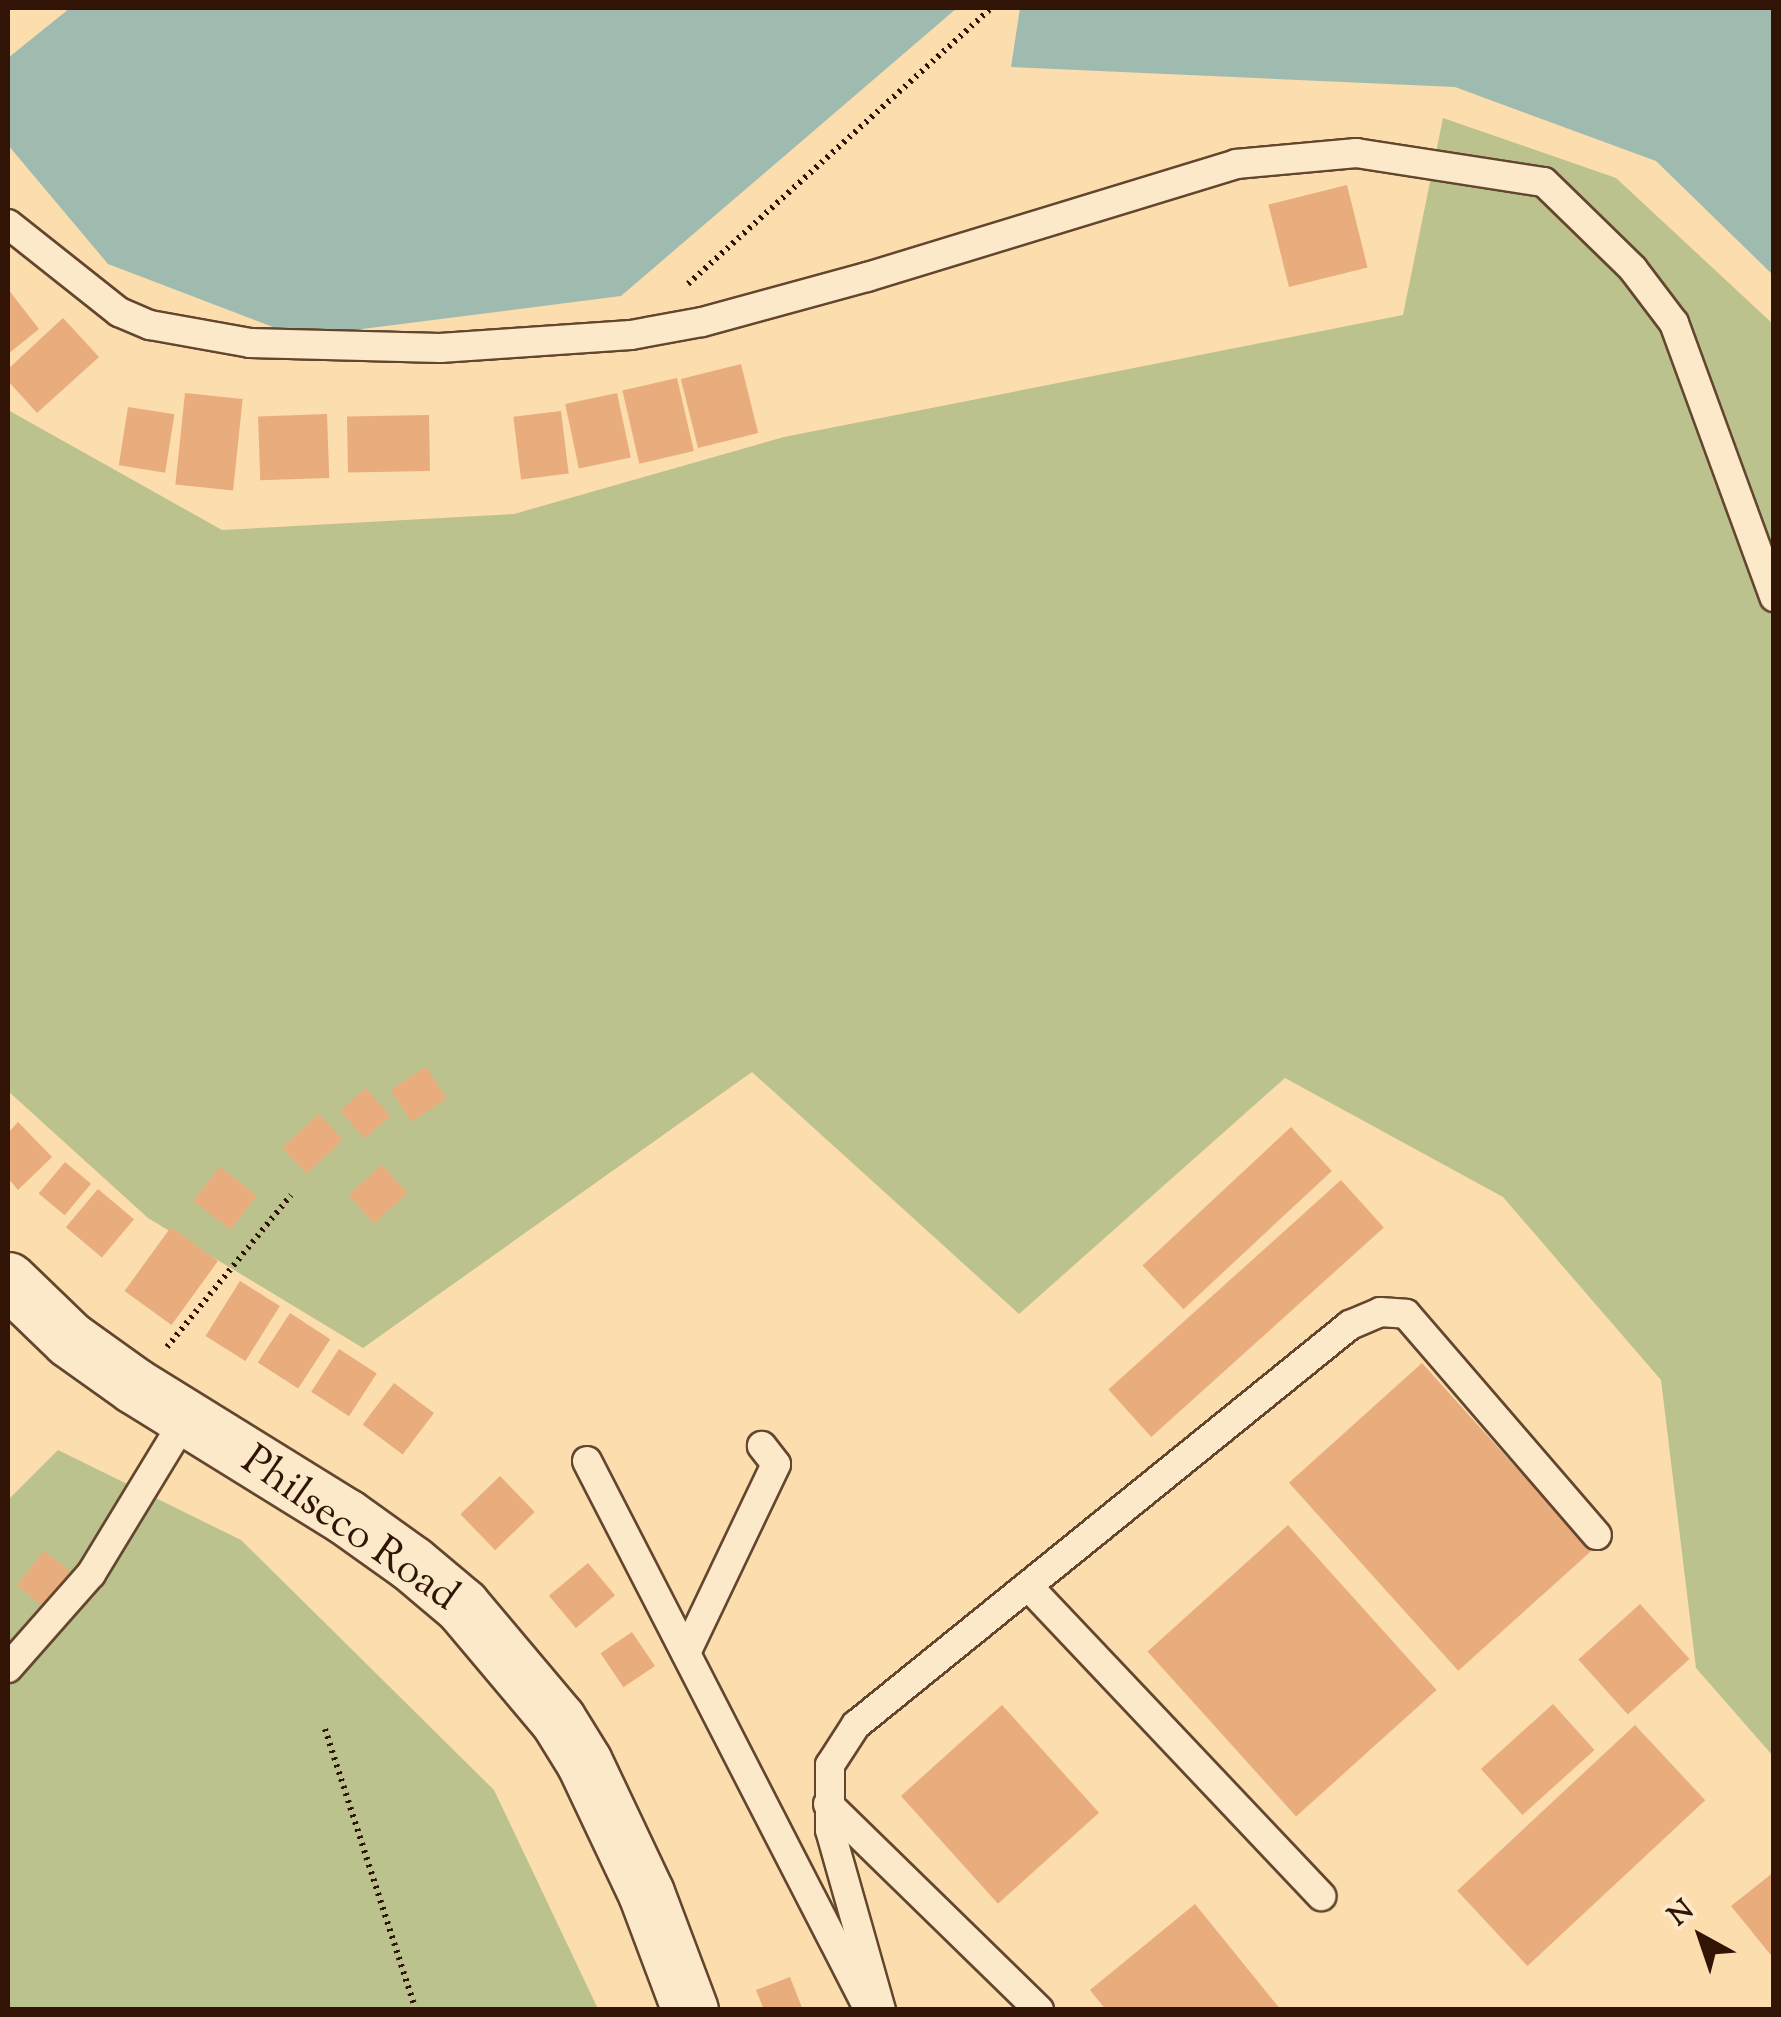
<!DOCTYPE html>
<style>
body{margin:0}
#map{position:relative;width:1781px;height:2017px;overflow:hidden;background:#fbddae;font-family:"Sorts Mill Goudy",serif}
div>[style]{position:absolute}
.green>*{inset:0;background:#bbc28d}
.water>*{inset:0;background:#9fbbaf}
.building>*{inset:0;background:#e9ac7d;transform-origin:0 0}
.path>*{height:6px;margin-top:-3px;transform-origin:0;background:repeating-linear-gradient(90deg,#311405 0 2.5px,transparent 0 7.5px)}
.roads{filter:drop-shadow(2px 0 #64462f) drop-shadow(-2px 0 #64462f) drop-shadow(0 2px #64462f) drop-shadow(0 -2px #64462f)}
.service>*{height:28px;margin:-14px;padding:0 14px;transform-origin:14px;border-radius:14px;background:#fce9ca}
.tertiary>*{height:55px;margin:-27.5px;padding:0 27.5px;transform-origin:27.5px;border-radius:27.5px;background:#fce9ca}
span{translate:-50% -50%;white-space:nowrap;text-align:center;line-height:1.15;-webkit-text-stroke:10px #fce9ca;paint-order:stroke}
.street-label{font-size:42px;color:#311405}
.frame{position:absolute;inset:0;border:10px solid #311405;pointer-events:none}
.north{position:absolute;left:1651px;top:1887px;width:100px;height:100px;-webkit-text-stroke:8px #fce9ca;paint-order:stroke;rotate:320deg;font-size:28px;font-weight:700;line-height:40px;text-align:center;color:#311405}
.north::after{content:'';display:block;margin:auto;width:35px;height:45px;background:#311405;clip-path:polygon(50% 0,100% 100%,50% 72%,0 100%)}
</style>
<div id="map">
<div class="green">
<i style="clip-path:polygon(1443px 118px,1616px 178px,1773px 324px,1773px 1756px,1696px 1668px,1661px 1380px,1503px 1197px,1285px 1078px,1019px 1314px,752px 1072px,363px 1348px,148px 1218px,8px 1091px,8px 410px,222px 530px,514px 514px,784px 437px,1403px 315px)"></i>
<i style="clip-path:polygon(58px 1450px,241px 1540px,494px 1790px,598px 2009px,8px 2010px,8px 1500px)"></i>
</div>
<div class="water">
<i style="clip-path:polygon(70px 8px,957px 8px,621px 296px,299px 337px,108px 264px,8px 145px,8px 58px)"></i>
<i style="clip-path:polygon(1020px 8px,1773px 8px,1773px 275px,1656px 161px,1455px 87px,1011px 67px)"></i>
</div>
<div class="building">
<i style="left:1347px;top:185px;width:85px;height:81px;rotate:76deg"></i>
<i style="clip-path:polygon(8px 289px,39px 329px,8px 354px)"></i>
<i style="clip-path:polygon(63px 318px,99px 357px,37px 413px,8px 381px,8px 369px)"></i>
<i style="left:741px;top:364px;width:71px;height:62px;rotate:76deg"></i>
<i style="left:677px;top:378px;width:75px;height:56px;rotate:77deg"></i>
<i style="left:185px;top:393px;width:58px;height:92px;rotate:6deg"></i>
<i style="left:617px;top:393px;width:66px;height:53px;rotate:78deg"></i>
<i style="left:128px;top:407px;width:47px;height:59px;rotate:9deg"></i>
<i style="left:561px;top:411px;width:63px;height:48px;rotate:83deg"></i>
<i style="left:327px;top:414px;width:64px;height:69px;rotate:88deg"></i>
<i style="left:429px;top:415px;width:56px;height:82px;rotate:89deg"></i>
<i style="left:426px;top:1067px;width:38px;height:42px;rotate:57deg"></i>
<i style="left:366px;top:1088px;width:37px;height:34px;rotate:49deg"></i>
<i style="left:319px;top:1114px;width:35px;height:50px;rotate:47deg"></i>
<i style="clip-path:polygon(18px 1122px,52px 1157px,18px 1190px,8px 1178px,8px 1133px)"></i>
<i style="left:1291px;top:1127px;width:60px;height:203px;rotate:47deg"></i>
<i style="left:65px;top:1162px;width:34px;height:41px;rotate:40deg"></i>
<i style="left:382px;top:1165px;width:38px;height:45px;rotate:48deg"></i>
<i style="left:220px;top:1167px;width:47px;height:43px;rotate:38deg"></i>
<i style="left:1341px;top:1180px;width:64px;height:313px;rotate:48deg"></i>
<i style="left:98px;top:1189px;width:47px;height:50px;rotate:40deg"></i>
<i style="left:171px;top:1227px;width:58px;height:79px;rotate:36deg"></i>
<i style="left:240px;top:1281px;width:47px;height:65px;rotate:32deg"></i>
<i style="left:290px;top:1313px;width:48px;height:59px;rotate:33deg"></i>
<i style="left:339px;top:1349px;width:45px;height:51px;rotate:33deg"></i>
<i style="left:1422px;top:1363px;width:253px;height:179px;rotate:48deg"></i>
<i style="left:394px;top:1383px;width:50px;height:52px;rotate:37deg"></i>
<i style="left:500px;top:1476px;width:50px;height:55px;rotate:46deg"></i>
<i style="left:1288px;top:1525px;width:222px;height:189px;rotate:48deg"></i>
<i style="left:44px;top:1551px;width:33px;height:44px;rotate:38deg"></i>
<i style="left:588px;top:1563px;width:42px;height:51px;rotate:50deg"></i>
<i style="left:1640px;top:1604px;width:74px;height:83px;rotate:48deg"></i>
<i style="left:632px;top:1632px;width:41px;height:38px;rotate:56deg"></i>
<i style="left:1553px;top:1704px;width:62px;height:97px;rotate:48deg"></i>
<i style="left:1002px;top:1705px;width:145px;height:136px;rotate:48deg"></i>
<i style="left:1635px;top:1725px;width:103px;height:243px;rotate:47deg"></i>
<i style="clip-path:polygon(1774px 1872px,1774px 1959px,1731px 1906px)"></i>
<i style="clip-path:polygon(1195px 1904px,1281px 2010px,1106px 2010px,1090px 1990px)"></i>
<i style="clip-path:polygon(790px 1977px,803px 2010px,764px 2010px,756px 1990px)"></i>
</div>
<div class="path">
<i style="left:688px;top:284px;width:410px;rotate:-42.3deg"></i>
<i style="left:167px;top:1347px;width:196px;rotate:-50.8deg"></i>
<i style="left:325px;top:1729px;width:295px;rotate:72.1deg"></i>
</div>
<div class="roads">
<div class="service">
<i style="left:8px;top:224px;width:142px;rotate:38.4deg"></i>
<i style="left:119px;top:312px;width:34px;rotate:23deg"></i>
<i style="left:150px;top:325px;width:102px;rotate:10.2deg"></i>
<i style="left:250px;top:343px;width:190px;rotate:1.5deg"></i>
<i style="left:440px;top:348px;width:191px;rotate:-3.9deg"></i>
<i style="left:631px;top:335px;width:72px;rotate:-10.4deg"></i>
<i style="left:702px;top:322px;width:171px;rotate:-15.3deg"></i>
<i style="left:867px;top:277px;width:386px;rotate:-17deg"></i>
<i style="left:1236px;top:164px;width:121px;rotate:-5.2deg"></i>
<i style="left:1356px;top:153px;width:190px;rotate:8.8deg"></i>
<i style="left:1544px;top:182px;width:124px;rotate:44.3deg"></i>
<i style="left:1633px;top:269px;width:68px;rotate:52.8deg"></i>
<i style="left:1674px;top:323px;width:292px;rotate:69.9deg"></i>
<i style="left:587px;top:1461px;width:615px;rotate:62.81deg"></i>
<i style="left:1028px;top:1586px;width:427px;rotate:46.6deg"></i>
<i style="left:686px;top:1653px;width:209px;rotate:-64.5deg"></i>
<i style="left:776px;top:1464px;width:23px;rotate:-128deg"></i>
<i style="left:8px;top:1668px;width:125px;rotate:-48.6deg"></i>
<i style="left:91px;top:1574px;width:183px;rotate:-58.7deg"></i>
<i style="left:828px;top:1804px;width:295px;rotate:44.3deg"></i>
<i style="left:881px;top:2010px;width:187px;rotate:-105.8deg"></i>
<i style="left:830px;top:1830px;width:65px;rotate:-90deg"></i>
<i style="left:830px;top:1765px;width:48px;rotate:-57deg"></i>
<i style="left:856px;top:1725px;width:636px;rotate:-39deg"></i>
<i style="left:1350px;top:1325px;width:33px;rotate:-23deg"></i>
<i style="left:1380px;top:1312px;width:26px;rotate:4deg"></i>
<i style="left:1406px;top:1314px;width:292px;rotate:49.2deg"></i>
</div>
<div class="tertiary">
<i style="left:8px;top:1280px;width:85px;rotate:44deg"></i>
<i style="left:69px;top:1339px;width:81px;rotate:35.5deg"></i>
<i style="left:135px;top:1386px;width:247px;rotate:31.8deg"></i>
<i style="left:345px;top:1516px;width:81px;rotate:35.5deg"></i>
<i style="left:411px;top:1563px;width:67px;rotate:40.1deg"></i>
<i style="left:462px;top:1606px;width:149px;rotate:49.9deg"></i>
<i style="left:558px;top:1720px;width:49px;rotate:58.2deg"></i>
<i style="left:584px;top:1762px;width:145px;rotate:64.7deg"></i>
<i style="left:646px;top:1893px;width:125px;rotate:69.4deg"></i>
</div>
</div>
<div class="street-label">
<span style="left:349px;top:1530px;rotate:35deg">Philseco Road</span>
</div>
<div class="frame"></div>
<div class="north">N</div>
</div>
